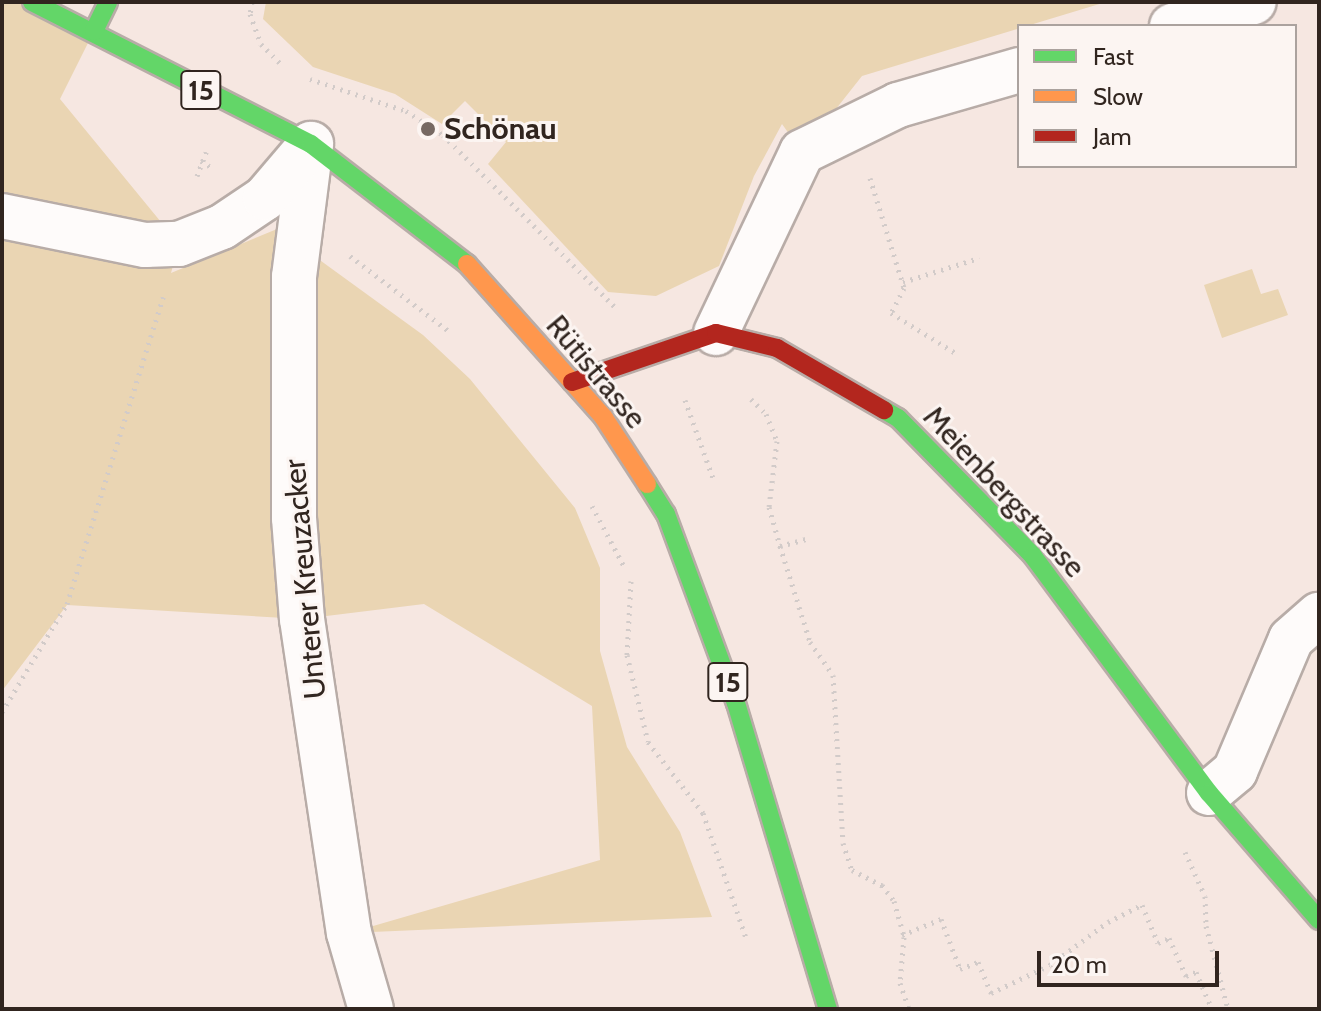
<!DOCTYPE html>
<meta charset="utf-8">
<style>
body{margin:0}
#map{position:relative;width:1321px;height:1011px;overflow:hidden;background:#f6e7e1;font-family:Cabin,sans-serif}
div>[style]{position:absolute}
.green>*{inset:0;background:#ead5b3}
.path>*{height:5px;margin-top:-2.5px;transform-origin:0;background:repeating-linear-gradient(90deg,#d2cbc9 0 2px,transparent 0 8px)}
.roads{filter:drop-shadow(2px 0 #b8aca7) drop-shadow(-2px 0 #b8aca7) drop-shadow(0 2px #b8aca7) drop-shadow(0 -2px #b8aca7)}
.street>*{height:44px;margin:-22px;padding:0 22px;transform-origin:22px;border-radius:22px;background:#fefbfa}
.fast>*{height:18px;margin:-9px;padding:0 9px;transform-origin:9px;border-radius:9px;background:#63d668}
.slow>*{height:18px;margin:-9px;padding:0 9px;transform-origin:9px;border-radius:9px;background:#ff974d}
.jam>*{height:18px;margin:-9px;padding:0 9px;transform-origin:9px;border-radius:9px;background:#b3261e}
.dots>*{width:22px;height:22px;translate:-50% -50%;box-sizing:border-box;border:4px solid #fcf5f2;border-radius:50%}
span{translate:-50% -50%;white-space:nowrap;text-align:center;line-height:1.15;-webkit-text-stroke:6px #fcf5f2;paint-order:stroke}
.shield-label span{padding:2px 6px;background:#fcf5f2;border:2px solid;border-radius:6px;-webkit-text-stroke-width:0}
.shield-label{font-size:28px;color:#31251f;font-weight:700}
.poi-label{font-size:30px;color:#31251f;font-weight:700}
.left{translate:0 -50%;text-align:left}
.street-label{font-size:30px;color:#31251f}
.frame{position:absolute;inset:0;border:4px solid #31251f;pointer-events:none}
.legend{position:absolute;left:1017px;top:24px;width:280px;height:144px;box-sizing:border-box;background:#fcf5f2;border:2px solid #aba29e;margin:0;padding:10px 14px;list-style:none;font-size:24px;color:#31251f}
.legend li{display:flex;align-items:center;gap:16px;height:40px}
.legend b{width:40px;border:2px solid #aba29e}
.scale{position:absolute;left:1037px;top:951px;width:182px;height:36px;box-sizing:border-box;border:4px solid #31251f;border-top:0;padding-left:10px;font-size:24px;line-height:28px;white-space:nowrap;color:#31251f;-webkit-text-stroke:6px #fcf5f2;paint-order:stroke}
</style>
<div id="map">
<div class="green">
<i style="clip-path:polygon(2px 2px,31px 2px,94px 31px,60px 99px,179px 244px,171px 273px,277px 229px,423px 335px,470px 379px,575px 508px,600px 568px,600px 651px,627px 747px,680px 832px,712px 917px,349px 933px,600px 860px,592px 706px,424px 604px,302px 619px,67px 605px,2px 691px)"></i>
<i style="clip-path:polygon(266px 2px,1106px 2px,862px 76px,802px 152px,782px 124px,754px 176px,719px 266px,656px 296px,608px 292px,488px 164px,506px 142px,465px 101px,442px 124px,395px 94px,313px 67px,263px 19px)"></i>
<i style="clip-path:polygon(1252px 269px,1261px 294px,1278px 289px,1288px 315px,1222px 338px,1204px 285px)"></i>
</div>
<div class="path">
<i style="left:252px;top:2px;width:12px;rotate:99deg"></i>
<i style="left:250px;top:14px;width:32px;rotate:70deg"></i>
<i style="left:261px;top:44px;width:31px;rotate:45deg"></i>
<i style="left:310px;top:79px;width:101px;rotate:18.4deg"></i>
<i style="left:406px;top:111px;width:44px;rotate:33deg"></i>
<i style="left:443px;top:135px;width:245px;rotate:45deg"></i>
<i style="left:201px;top:161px;width:15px;rotate:32deg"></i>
<i style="left:197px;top:176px;width:26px;rotate:-69deg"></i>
<i style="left:870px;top:178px;width:115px;rotate:72.8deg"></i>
<i style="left:904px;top:288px;width:28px;rotate:117deg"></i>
<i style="left:891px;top:313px;width:78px;rotate:31.8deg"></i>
<i style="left:350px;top:256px;width:126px;rotate:37.2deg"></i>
<i style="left:903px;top:282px;width:80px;rotate:-17.5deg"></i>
<i style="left:751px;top:399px;width:21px;rotate:45deg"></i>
<i style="left:766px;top:414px;width:29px;rotate:68deg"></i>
<i style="left:777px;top:441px;width:66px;rotate:96.9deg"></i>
<i style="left:769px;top:507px;width:41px;rotate:74.2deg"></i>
<i style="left:780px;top:546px;width:101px;rotate:72.6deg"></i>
<i style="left:810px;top:642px;width:40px;rotate:55.1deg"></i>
<i style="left:833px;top:675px;width:168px;rotate:86.6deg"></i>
<i style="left:843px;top:843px;width:28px;rotate:72deg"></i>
<i style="left:852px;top:870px;width:34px;rotate:27deg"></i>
<i style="left:882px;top:885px;width:20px;rotate:53deg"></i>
<i style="left:894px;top:901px;width:37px;rotate:74deg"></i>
<i style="left:904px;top:937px;width:46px;rotate:95deg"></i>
<i style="left:900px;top:983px;width:28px;rotate:71deg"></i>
<i style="left:685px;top:400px;width:86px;rotate:70.3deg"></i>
<i style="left:592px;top:506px;width:70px;rotate:62deg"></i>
<i style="left:780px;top:546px;width:28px;rotate:-15deg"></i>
<i style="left:631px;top:581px;width:74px;rotate:93.1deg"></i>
<i style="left:627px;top:655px;width:89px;rotate:76.4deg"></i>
<i style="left:648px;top:742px;width:90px;rotate:52.2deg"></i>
<i style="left:703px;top:813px;width:132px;rotate:71deg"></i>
<i style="left:2px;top:712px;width:126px;rotate:-59deg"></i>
<i style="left:67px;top:604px;width:322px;rotate:-72.6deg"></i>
<i style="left:1185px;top:852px;width:48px;rotate:65.6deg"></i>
<i style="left:1205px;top:896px;width:30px;rotate:88deg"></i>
<i style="left:1206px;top:926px;width:86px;rotate:75.2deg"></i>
<i style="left:902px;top:935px;width:42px;rotate:-22.3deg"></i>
<i style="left:941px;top:919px;width:53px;rotate:69.2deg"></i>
<i style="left:960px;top:969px;width:19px;rotate:-21deg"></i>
<i style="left:978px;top:962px;width:34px;rotate:67deg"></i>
<i style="left:991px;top:993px;width:65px;rotate:-25.4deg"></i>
<i style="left:1050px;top:965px;width:72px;rotate:-36.6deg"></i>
<i style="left:1108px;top:922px;width:38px;rotate:-27deg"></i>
<i style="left:1142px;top:905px;width:41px;rotate:67.2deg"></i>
<i style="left:1158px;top:943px;width:12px;rotate:-24deg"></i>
<i style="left:1169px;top:938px;width:42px;rotate:65.9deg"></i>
<i style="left:1186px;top:976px;width:11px;rotate:-22deg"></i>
<i style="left:1196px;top:972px;width:40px;rotate:66.6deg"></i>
</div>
<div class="roads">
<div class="street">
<i style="left:1172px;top:26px;width:85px;rotate:-16.3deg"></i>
<i style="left:311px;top:144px;width:134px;rotate:97.3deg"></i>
<i style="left:294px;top:277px;width:241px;rotate:90deg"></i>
<i style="left:294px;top:518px;width:101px;rotate:85.5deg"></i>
<i style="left:302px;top:619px;width:317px;rotate:81.5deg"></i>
<i style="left:349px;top:933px;width:79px;rotate:73.9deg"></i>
<i style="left:2px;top:216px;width:146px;rotate:11.5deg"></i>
<i style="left:145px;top:245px;width:34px;rotate:-2deg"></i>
<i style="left:179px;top:244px;width:46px;rotate:-21.6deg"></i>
<i style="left:222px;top:227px;width:52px;rotate:-34deg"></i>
<i style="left:265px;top:198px;width:71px;rotate:-49.6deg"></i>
<i style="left:716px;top:333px;width:200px;rotate:-64.6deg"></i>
<i style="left:802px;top:152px;width:107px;rotate:-26.1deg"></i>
<i style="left:898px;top:105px;width:126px;rotate:-16.1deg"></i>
<i style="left:1209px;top:793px;width:34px;rotate:-40deg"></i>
<i style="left:1235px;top:771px;width:143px;rotate:-67deg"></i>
<i style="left:1291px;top:639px;width:37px;rotate:-41deg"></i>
</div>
<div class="fast">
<i style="left:32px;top:2px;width:313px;rotate:27deg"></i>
<i style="left:311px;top:144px;width:197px;rotate:37.6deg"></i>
<i style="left:94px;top:31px;width:32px;rotate:-64deg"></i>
<i style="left:884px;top:410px;width:16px;rotate:30deg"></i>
<i style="left:898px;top:418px;width:193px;rotate:45.6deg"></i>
<i style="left:1033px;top:556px;width:295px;rotate:53.4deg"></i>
<i style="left:1209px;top:793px;width:168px;rotate:49.1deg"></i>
<i style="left:647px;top:484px;width:36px;rotate:58deg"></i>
<i style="left:666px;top:514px;width:202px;rotate:69.7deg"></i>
<i style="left:736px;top:703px;width:320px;rotate:73.3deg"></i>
</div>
<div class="slow">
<i style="left:467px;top:264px;width:206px;rotate:48.3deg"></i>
<i style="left:604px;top:418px;width:79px;rotate:56.9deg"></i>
</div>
<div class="jam">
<i style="left:572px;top:382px;width:152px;rotate:-18.8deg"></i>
<i style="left:716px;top:333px;width:63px;rotate:13.8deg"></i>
<i style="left:777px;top:348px;width:124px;rotate:30.1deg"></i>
</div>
</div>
<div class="dots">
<i style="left:428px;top:129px;background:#766963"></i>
</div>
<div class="shield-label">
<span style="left:201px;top:90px">15</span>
<span style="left:728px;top:682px">15</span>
</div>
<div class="poi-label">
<span class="left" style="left:444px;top:129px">Schönau</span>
</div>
<div class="street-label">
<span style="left:596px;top:372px;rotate:50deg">Rütistrasse</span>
<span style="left:1004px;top:492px;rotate:47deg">Meienbergstrasse</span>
<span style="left:305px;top:579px;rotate:-95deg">Unterer Kreuzacker</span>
</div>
<div class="frame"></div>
<ul class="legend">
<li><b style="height:10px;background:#63d668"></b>Fast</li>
<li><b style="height:10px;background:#ff974d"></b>Slow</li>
<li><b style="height:10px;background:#b3261e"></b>Jam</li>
</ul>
<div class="scale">20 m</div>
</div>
